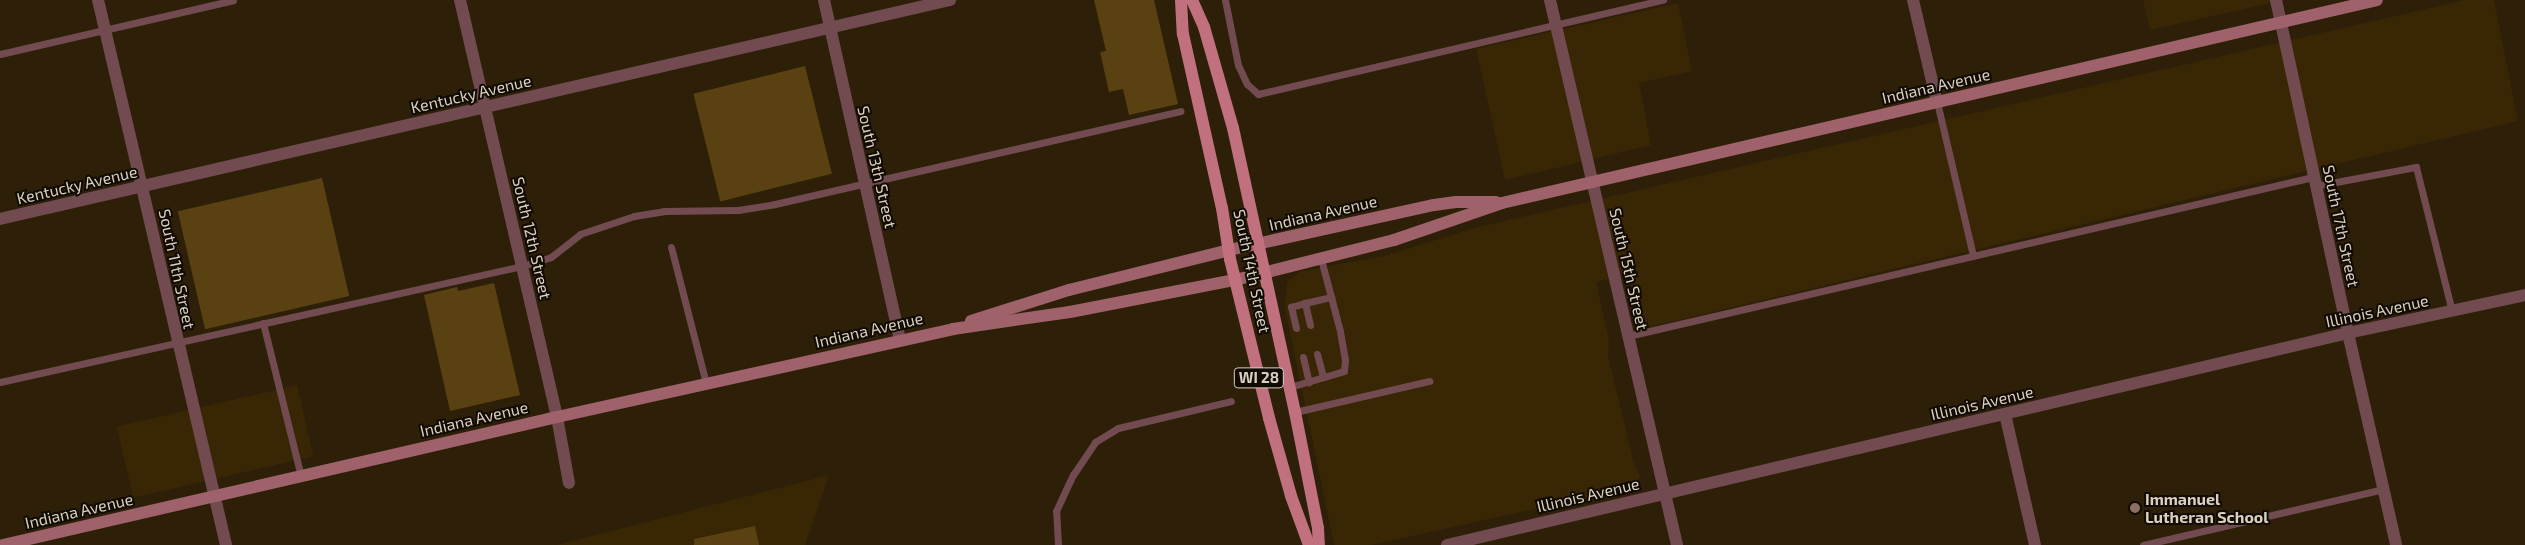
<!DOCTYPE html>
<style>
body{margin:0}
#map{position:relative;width:2525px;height:545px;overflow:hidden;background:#2e2008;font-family:"Exo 2",sans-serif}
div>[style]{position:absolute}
.built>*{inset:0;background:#382605;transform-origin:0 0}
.building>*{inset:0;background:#5a4111;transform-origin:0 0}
.service>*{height:7px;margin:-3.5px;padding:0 3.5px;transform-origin:3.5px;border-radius:3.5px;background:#724b51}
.minor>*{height:12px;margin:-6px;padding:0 6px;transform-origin:6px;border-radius:6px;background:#724b51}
.secondary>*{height:12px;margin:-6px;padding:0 6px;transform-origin:6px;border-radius:6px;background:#9f616a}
.primary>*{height:12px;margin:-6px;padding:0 6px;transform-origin:6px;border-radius:6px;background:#c1717e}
.dots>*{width:14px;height:14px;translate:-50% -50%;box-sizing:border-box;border:2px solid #110b03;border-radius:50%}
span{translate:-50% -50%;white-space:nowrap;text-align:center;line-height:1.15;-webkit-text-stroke:4px #110b03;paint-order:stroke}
.shield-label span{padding:1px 4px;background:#110b03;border:1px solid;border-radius:4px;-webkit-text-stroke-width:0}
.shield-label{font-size:15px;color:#d9d0c2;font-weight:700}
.street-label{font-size:16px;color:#d9d0c2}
.poi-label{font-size:16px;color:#d9d0c2;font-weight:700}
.left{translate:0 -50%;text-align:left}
</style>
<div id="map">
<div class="built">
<i style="clip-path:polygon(2143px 0,2285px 0,2150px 30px)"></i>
<i style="clip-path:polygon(2465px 0,2494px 0,2518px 121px,1645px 328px,1633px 273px,1596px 282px,1609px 341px,1608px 356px,1633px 460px,1640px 476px,1635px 485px,1631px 488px,1371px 545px,1335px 545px,1333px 540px,1285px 308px,1287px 283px,1299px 272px,1388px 255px,1474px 228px)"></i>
<i style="clip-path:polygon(1678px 3px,1692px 71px,1639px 83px,1651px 145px,1505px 180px,1476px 49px)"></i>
<i style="left:297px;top:385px;width:73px;height:185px;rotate:77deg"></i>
<i style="clip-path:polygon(829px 475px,805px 545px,557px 545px)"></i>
</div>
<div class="building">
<i style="clip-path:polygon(1094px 0,1154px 0,1178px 104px,1129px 115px,1123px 89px,1109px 92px,1100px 52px,1106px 51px)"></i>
<i style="left:805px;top:66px;width:111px;height:115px;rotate:76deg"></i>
<i style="left:322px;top:178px;width:121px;height:148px;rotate:77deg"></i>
<i style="clip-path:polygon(494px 283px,520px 395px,450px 411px,424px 295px,457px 287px,458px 291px)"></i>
<i style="clip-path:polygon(755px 526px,759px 545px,694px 545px,694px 539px)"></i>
</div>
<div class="service">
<i style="left:1225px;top:0;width:66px;rotate:78.7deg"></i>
<i style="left:1238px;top:65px;width:21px;rotate:65deg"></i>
<i style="left:1247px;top:84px;width:15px;rotate:42deg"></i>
<i style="left:1258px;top:94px;width:416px;rotate:-13.1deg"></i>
<i style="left:0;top:54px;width:239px;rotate:-13deg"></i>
<i style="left:1937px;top:102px;width:158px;rotate:76.8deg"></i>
<i style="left:2315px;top:186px;width:103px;rotate:-10.7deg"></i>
<i style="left:2416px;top:167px;width:148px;rotate:76deg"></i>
<i style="left:671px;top:247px;width:140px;rotate:75.6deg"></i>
<i style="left:263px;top:323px;width:158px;rotate:76.1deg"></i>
<i style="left:1310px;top:325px;width:23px;rotate:-103deg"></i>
<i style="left:1305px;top:303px;width:27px;rotate:-13deg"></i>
<i style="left:1296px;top:328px;width:22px;rotate:-103deg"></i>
<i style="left:1291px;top:307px;width:15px;rotate:-16deg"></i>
<i style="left:1628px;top:336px;width:703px;rotate:-13.07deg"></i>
<i style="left:1317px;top:354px;width:24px;rotate:75deg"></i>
<i style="left:1303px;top:357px;width:26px;rotate:77deg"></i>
<i style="left:0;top:382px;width:535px;rotate:-12.53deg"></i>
<i style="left:522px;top:266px;width:30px;rotate:-17deg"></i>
<i style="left:551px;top:257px;width:37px;rotate:-38deg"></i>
<i style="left:580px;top:234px;width:57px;rotate:-18.4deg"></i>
<i style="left:634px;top:216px;width:30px;rotate:-9deg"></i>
<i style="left:664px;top:211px;width:74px;rotate:-0.8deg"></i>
<i style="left:738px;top:210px;width:37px;rotate:-9deg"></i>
<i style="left:775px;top:204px;width:416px;rotate:-12.9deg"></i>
<i style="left:1290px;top:387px;width:56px;rotate:-16.5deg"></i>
<i style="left:1344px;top:371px;width:11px;rotate:-85deg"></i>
<i style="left:1345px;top:360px;width:29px;rotate:-100deg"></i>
<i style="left:1340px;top:331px;width:74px;rotate:-104.8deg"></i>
<i style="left:1295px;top:412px;width:138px;rotate:-13deg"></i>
<i style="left:1058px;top:545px;width:34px;rotate:-93deg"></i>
<i style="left:1056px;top:511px;width:40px;rotate:-65deg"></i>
<i style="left:1073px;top:475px;width:40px;rotate:-56deg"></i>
<i style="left:1095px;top:442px;width:27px;rotate:-31deg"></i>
<i style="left:1118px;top:428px;width:116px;rotate:-13.4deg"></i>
<i style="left:2143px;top:545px;width:246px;rotate:-13.1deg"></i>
</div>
<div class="minor">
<i style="left:98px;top:0;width:560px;rotate:76.78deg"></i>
<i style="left:460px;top:0;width:428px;rotate:76.9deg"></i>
<i style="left:557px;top:417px;width:67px;rotate:79.7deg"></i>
<i style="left:824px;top:0;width:348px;rotate:77.4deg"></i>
<i style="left:1550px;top:0;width:560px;rotate:76.88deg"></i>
<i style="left:1913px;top:0;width:105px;rotate:76.8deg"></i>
<i style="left:2276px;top:0;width:341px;rotate:77.8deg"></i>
<i style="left:2348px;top:333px;width:217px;rotate:77.2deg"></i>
<i style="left:0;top:219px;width:975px;rotate:-12.98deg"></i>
<i style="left:2005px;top:414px;width:134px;rotate:77.1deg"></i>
<i style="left:1447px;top:545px;width:926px;rotate:-13.24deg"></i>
<i style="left:2348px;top:333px;width:181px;rotate:-12.1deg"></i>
</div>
<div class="secondary">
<i style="left:971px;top:321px;width:103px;rotate:-17.6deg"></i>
<i style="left:1069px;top:290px;width:165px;rotate:-14deg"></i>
<i style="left:1229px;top:250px;width:210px;rotate:-12.4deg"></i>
<i style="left:1434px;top:205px;width:22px;rotate:-8deg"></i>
<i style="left:1456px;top:202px;width:40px"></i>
<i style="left:3px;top:545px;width:569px;rotate:-13.01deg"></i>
<i style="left:557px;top:417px;width:406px;rotate:-12.5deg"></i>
<i style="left:953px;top:329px;width:118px;rotate:-8.3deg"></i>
<i style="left:1070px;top:312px;width:168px;rotate:-11deg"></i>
<i style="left:1235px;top:280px;width:164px;rotate:-14.1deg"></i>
<i style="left:1394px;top:240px;width:114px;rotate:-18.9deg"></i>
<i style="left:1502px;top:203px;width:898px;rotate:-13.06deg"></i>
</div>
<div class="primary">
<i style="left:1181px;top:0;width:34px;rotate:87deg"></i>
<i style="left:1183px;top:34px;width:178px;rotate:77.4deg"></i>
<i style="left:1222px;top:208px;width:52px;rotate:81.1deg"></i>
<i style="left:1230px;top:259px;width:164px;rotate:76.2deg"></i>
<i style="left:1269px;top:418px;width:81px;rotate:74.2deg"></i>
<i style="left:1291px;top:496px;width:52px;rotate:69.8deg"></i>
<i style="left:1192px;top:0;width:30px;rotate:66deg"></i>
<i style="left:1204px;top:27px;width:105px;rotate:74deg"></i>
<i style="left:1233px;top:128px;width:291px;rotate:77.7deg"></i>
<i style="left:1295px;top:412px;width:118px;rotate:78.8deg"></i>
<i style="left:1318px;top:528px;width:17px;rotate:87deg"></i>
</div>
<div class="dots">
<i style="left:2135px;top:508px;background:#8d6e63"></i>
</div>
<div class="shield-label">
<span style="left:1259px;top:378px">WI 28</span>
</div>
<div class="street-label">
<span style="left:1936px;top:86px;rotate:-13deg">Indiana Avenue</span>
<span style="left:471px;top:94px;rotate:-13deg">Kentucky Avenue</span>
<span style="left:877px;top:167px;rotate:77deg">South 13th Street</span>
<span style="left:77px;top:185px;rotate:-13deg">Kentucky Avenue</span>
<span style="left:1323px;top:213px;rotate:-13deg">Indiana Avenue</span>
<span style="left:2341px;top:226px;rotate:78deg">South 17th Street</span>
<span style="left:532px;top:238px;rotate:77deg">South 12th Street</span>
<span style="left:177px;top:269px;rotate:78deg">South 11th Street</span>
<span style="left:1629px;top:269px;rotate:77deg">South 15th Street</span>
<span style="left:1252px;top:271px;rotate:78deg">South 14th Street</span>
<span style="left:2377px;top:311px;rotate:-12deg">Illinois Avenue</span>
<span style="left:869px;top:330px;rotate:-13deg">Indiana Avenue</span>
<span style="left:1982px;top:403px;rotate:-13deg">Illinois Avenue</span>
<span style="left:474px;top:419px;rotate:-13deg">Indiana Avenue</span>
<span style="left:1588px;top:495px;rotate:-13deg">Illinois Avenue</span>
<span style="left:79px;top:511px;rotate:-13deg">Indiana Avenue</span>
</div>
<div class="poi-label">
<span class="left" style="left:2145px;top:508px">Immanuel<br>Lutheran School</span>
</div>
</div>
